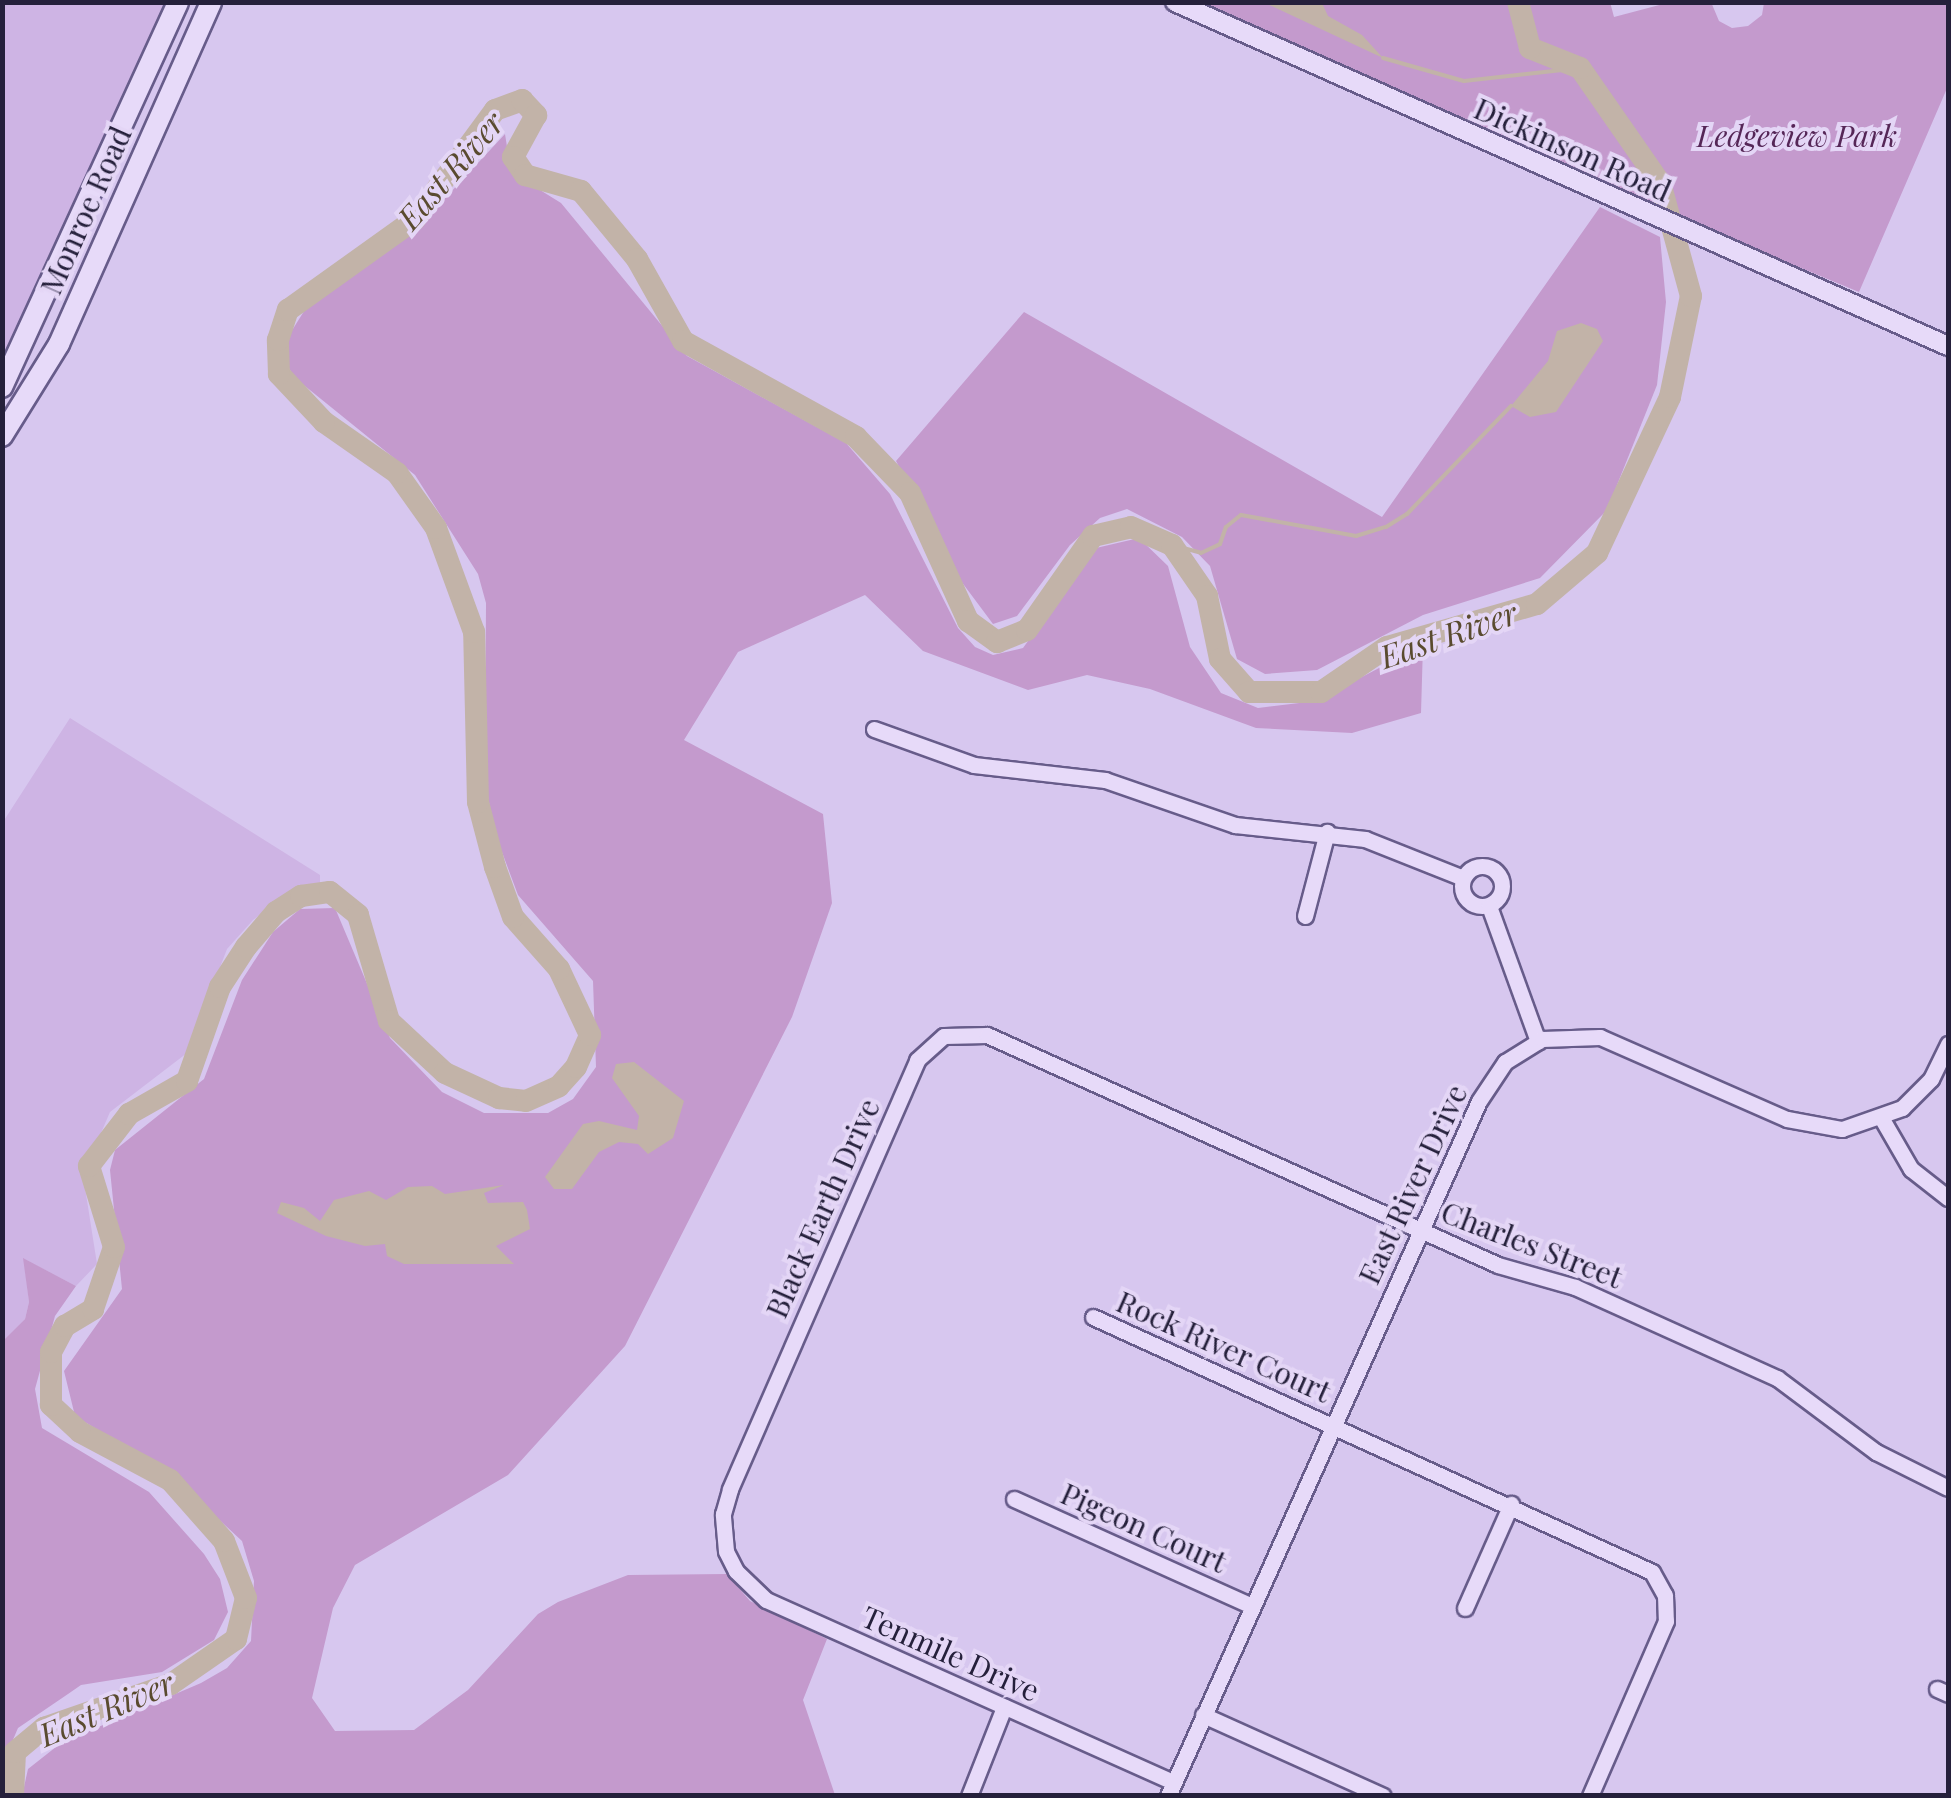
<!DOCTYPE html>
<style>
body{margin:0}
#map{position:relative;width:1951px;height:1798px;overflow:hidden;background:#d7c7ef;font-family:"Playfair Display",serif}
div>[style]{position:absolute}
.farmland>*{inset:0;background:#ceb4e4}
.green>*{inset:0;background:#c49acd}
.water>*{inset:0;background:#c2b3a8}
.stream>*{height:4px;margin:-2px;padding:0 2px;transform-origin:2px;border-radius:2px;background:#c2b3a8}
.river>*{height:22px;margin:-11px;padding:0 11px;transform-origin:11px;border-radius:11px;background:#c2b3a8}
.roads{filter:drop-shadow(2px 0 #675c8a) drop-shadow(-2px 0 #675c8a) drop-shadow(0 2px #675c8a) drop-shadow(0 -2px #675c8a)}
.minor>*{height:15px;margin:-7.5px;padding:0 7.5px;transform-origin:7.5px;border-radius:7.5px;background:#e7daf9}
.minor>.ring{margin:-7.5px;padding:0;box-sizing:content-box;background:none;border:15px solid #e7daf9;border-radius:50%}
.tertiary>*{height:18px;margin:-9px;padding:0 9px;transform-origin:9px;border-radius:9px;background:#e7daf9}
.secondary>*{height:20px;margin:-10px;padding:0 10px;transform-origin:10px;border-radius:10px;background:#e7daf9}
span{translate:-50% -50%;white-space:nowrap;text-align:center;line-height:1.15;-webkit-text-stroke:8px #e4d6f6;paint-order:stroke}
.park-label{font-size:30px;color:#552657;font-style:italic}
.street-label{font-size:30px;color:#25203b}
.water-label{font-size:32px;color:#5a4b2f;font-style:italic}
.frame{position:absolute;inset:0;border:5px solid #25203b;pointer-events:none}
</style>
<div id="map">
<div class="farmland">
<i style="clip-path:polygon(3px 3px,167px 3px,3px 364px)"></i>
<i style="clip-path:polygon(70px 718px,320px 875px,320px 884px,295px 887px,253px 920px,227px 949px,187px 1053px,110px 1112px,83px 1175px,97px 1264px,76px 1286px,24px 1259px,29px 1302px,25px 1319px,3px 1342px,3px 822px)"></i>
</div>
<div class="green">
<i style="clip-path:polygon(1610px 2px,1614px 17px,1667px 3px,1711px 2px,1719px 21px,1732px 28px,1748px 26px,1762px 15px,1764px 3px,1948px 3px,1948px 86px,1859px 292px,1658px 209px,1203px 3px)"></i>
<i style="clip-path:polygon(505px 134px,511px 172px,561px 203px,687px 356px,846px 443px,890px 494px,958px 628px,975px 647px,993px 655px,1023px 648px,1096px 548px,1139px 538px,1168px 566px,1190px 647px,1221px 693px,1258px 708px,1316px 701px,1423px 645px,1421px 713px,1352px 733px,1256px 728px,1150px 689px,1087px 675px,1028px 690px,923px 651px,865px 595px,738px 652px,684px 740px,823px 814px,832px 903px,792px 1017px,625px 1346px,508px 1475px,355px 1565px,333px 1608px,312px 1698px,335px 1731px,414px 1730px,468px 1690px,538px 1614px,558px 1602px,628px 1575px,727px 1574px,750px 1601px,827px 1639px,803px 1700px,835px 1795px,22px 1796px,28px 1769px,61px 1743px,201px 1683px,227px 1668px,251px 1641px,254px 1581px,242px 1541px,169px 1473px,75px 1416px,64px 1371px,122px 1289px,110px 1170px,115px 1150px,204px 1079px,242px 980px,273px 932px,300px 909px,335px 908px,390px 1038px,442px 1092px,484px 1113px,548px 1113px,573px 1099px,596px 1067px,593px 981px,518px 895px,493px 828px,485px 777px,486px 603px,478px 574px,415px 475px,295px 378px,287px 365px,286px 340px,306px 308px,421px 224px)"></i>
<i style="clip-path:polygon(1600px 207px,1660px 237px,1666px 302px,1657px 385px,1607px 510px,1540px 578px,1423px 615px,1317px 670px,1265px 674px,1237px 659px,1210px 566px,1182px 537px,1127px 509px,1100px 518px,1070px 545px,1017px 616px,993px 624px,958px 577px,896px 461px,1024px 312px,1382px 517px)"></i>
<i style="clip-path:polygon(23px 1258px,76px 1286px,55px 1316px,35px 1389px,42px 1428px,149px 1492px,204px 1554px,220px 1579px,228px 1612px,214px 1640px,162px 1672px,81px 1685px,68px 1694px,18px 1728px,3px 1763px,2px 1342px,25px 1319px,29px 1302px)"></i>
</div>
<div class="water">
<i style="clip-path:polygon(1265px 3px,1322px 3px,1328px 16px,1362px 35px,1383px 58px)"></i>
<i style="clip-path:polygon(1581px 323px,1597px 329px,1603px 341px,1556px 412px,1530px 417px,1511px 406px,1548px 361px,1557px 331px)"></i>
<i style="clip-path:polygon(634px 1062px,684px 1101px,673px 1138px,648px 1154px,638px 1144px,619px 1142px,599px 1152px,572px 1189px,554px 1189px,545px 1177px,583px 1124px,599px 1121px,637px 1130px,639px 1116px,612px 1078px,616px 1064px)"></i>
<i style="clip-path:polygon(504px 1185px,484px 1193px,488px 1203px,523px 1202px,527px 1210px,530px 1229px,496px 1246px,514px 1264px,404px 1264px,387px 1256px,385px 1244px,365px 1246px,326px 1236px,277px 1213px,281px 1202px,304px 1208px,320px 1221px,334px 1200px,369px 1191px,386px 1200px,408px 1187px,432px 1186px,445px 1194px)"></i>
</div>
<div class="stream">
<i style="left:1383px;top:58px;width:84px;rotate:15.9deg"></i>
<i style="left:1464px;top:81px;width:117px;rotate:-6.4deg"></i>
<i style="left:1172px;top:545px;width:30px;rotate:15deg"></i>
<i style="left:1201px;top:553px;width:21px;rotate:-25deg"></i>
<i style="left:1220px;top:544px;width:18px;rotate:-71deg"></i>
<i style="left:1226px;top:527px;width:19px;rotate:-39deg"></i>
<i style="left:1241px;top:515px;width:117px;rotate:10.3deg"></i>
<i style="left:1356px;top:536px;width:31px;rotate:-17deg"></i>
<i style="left:1386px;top:527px;width:25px;rotate:-32deg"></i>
<i style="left:1407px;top:514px;width:150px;rotate:-46.1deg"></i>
</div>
<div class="river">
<i style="left:13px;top:1796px;width:44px;rotate:-87.4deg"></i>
<i style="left:15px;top:1752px;width:38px;rotate:-40deg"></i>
<i style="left:44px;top:1728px;width:134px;rotate:-19.1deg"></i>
<i style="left:171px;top:1684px;width:79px;rotate:-34.7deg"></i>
<i style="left:236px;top:1639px;width:42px;rotate:-76.3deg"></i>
<i style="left:246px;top:1598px;width:61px;rotate:-111.1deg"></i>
<i style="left:224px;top:1541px;width:81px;rotate:-131.5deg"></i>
<i style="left:170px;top:1480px;width:102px;rotate:-151.9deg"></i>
<i style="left:80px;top:1432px;width:40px;rotate:-137deg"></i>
<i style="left:51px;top:1405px;width:53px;rotate:-90deg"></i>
<i style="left:51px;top:1352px;width:30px;rotate:-62deg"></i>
<i style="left:65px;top:1326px;width:33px;rotate:-31deg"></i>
<i style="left:93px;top:1309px;width:65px;rotate:-71.3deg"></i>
<i style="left:114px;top:1247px;width:85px;rotate:-107.2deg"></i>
<i style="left:89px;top:1166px;width:66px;rotate:-52.4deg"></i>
<i style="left:129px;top:1114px;width:67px;rotate:-29.6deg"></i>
<i style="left:187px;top:1081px;width:100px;rotate:-70.7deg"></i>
<i style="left:220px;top:987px;width:48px;rotate:-57deg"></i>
<i style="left:246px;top:947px;width:46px;rotate:-49.4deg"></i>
<i style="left:276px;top:912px;width:30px;rotate:-33deg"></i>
<i style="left:301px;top:896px;width:29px;rotate:-8deg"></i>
<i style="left:330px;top:892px;width:36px;rotate:39deg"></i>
<i style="left:358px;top:915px;width:110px;rotate:73.7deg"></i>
<i style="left:389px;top:1021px;width:76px;rotate:42.9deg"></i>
<i style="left:445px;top:1073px;width:60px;rotate:24.8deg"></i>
<i style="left:499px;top:1098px;width:27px;rotate:6deg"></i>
<i style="left:526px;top:1101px;width:36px;rotate:-24deg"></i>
<i style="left:559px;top:1086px;width:25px;rotate:-48deg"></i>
<i style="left:576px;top:1067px;width:35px;rotate:-66deg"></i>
<i style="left:590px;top:1035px;width:73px;rotate:-115.2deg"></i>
<i style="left:559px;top:969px;width:69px;rotate:-131.5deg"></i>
<i style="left:513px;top:917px;width:53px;rotate:-109.8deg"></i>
<i style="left:495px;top:867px;width:67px;rotate:-104.7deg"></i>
<i style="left:478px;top:802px;width:170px;rotate:-91.3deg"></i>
<i style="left:474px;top:632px;width:111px;rotate:-110.1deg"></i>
<i style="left:436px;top:528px;width:67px;rotate:-125.3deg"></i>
<i style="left:397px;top:473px;width:89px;rotate:-145.1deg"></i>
<i style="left:324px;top:422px;width:66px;rotate:-133.2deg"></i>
<i style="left:279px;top:374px;width:34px;rotate:-92deg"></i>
<i style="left:278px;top:340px;width:32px;rotate:-72deg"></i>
<i style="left:288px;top:310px;width:156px;rotate:-35.6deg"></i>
<i style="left:415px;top:219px;width:135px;rotate:-53.7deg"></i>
<i style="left:495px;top:110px;width:29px;rotate:-20deg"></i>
<i style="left:522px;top:100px;width:21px;rotate:47deg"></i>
<i style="left:536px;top:115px;width:48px;rotate:118.7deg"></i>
<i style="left:513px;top:157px;width:22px;rotate:56deg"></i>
<i style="left:525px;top:175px;width:58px;rotate:15.9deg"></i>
<i style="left:581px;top:191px;width:88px;rotate:50.5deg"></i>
<i style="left:637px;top:259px;width:94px;rotate:60.7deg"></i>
<i style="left:683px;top:341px;width:198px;rotate:29deg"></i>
<i style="left:856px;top:437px;width:78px;rotate:46deg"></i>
<i style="left:910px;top:493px;width:141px;rotate:65.6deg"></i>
<i style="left:968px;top:621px;width:36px;rotate:36deg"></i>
<i style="left:997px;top:642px;width:32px;rotate:-22deg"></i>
<i style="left:1027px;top:630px;width:115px;rotate:-54.9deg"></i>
<i style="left:1093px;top:536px;width:39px;rotate:-13deg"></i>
<i style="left:1131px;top:527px;width:45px;rotate:23.7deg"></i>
<i style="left:1172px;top:545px;width:62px;rotate:55.5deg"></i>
<i style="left:1207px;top:596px;width:64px;rotate:78.3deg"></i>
<i style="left:1220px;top:659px;width:44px;rotate:48.7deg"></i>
<i style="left:1249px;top:692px;width:72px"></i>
<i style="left:1321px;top:692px;width:80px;rotate:-34.3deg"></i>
<i style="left:1387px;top:647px;width:156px;rotate:-16deg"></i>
<i style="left:1537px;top:604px;width:79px;rotate:-40.4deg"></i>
<i style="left:1597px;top:553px;width:172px;rotate:-64.9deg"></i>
<i style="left:1670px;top:397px;width:103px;rotate:-78.3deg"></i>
<i style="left:1691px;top:296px;width:117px;rotate:-105.3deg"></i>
<i style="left:1660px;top:183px;width:140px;rotate:-124.8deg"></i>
<i style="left:1580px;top:68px;width:54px;rotate:-158.2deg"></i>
<i style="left:1530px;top:48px;width:48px;rotate:-104.6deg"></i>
</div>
<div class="roads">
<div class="minor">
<i style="left:874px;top:729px;width:106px;rotate:19.8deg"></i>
<i style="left:974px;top:765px;width:132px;rotate:6.5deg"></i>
<i style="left:1105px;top:780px;width:138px;rotate:19.1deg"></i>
<i style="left:1235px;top:825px;width:131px;rotate:6.1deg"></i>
<i style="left:1365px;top:839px;width:105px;rotate:21.7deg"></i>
<i class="ring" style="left:1462px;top:866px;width:25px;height:25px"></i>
<i style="left:1489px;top:906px;width:144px;rotate:70.1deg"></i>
<i style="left:1305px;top:916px;width:87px;rotate:-75.3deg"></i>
<i style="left:1882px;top:1119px;width:58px;rotate:59.9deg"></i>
<i style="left:1911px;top:1169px;width:47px;rotate:38.1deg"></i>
<i style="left:1093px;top:1317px;width:614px;rotate:24.52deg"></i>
<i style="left:1652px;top:1572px;width:26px;rotate:61deg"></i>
<i style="left:1665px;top:1595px;width:26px;rotate:88deg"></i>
<i style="left:1666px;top:1621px;width:191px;rotate:113.5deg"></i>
<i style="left:1014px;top:1499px;width:261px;rotate:24.2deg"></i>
<i style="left:1465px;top:1608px;width:114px;rotate:-66.1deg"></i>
<i style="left:1937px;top:1689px;width:12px;rotate:24deg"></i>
<i style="left:1203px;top:1715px;width:197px;rotate:24.2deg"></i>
<i style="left:1173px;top:1782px;width:446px;rotate:-155.9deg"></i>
<i style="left:766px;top:1600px;width:42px;rotate:-136deg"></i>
<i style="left:736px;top:1571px;width:22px;rotate:-117deg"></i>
<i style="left:726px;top:1551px;width:37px;rotate:-95deg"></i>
<i style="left:723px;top:1514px;width:26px;rotate:-74deg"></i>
<i style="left:730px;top:1489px;width:468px;rotate:-66.4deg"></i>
<i style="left:917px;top:1060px;width:36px;rotate:-42deg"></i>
<i style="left:944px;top:1036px;width:43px;rotate:-1.3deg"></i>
<i style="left:987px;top:1035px;width:560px;rotate:24.23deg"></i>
<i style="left:1498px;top:1265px;width:80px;rotate:15.9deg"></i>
<i style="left:1575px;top:1287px;width:222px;rotate:24.3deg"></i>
<i style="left:1777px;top:1378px;width:124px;rotate:36.8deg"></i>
<i style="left:1876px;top:1452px;width:80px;rotate:26.6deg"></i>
<i style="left:969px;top:1796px;width:96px;rotate:-68.5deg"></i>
<i style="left:1168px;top:1796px;width:761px;rotate:-65.89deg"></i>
<i style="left:1479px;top:1101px;width:47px;rotate:-56.3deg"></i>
<i style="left:1505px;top:1062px;width:44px;rotate:-31.9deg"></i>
<i style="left:1542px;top:1039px;width:58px;rotate:-2deg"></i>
<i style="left:1600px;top:1037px;width:204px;rotate:23.7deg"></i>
<i style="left:1787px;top:1119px;width:56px;rotate:10.3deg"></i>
<i style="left:1842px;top:1129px;width:64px;rotate:-19.3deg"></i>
<i style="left:1902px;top:1108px;width:41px;rotate:-45deg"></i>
<i style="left:1931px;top:1079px;width:39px;rotate:-64deg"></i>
</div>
<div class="tertiary">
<i style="left:1175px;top:2px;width:846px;rotate:23.99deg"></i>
</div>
<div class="secondary">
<i style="left:2px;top:387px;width:423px;rotate:-65.4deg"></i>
<i style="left:2px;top:436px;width:108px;rotate:-58.2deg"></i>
<i style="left:59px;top:344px;width:374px;rotate:-66deg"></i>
</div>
</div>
<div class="park-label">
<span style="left:1797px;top:135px">Ledgeview Park</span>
</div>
<div class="street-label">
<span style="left:1573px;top:149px;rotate:24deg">Dickinson Road</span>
<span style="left:85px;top:210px;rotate:-66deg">Monroe Road</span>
<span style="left:1412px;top:1184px;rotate:-65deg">East River Drive</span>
<span style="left:822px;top:1208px;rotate:-66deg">Black Earth Drive</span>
<span style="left:1532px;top:1244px;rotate:21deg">Charles Street</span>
<span style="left:1224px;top:1346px;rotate:24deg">Rock River Court</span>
<span style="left:1144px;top:1527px;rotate:24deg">Pigeon Court</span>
<span style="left:951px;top:1653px;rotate:24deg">Tenmile Drive</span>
</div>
<div class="water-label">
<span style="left:450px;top:170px;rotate:-49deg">East River</span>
<span style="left:1448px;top:634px;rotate:-19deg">East River</span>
<span style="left:106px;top:1708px;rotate:-23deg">East River</span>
</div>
<div class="frame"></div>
</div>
